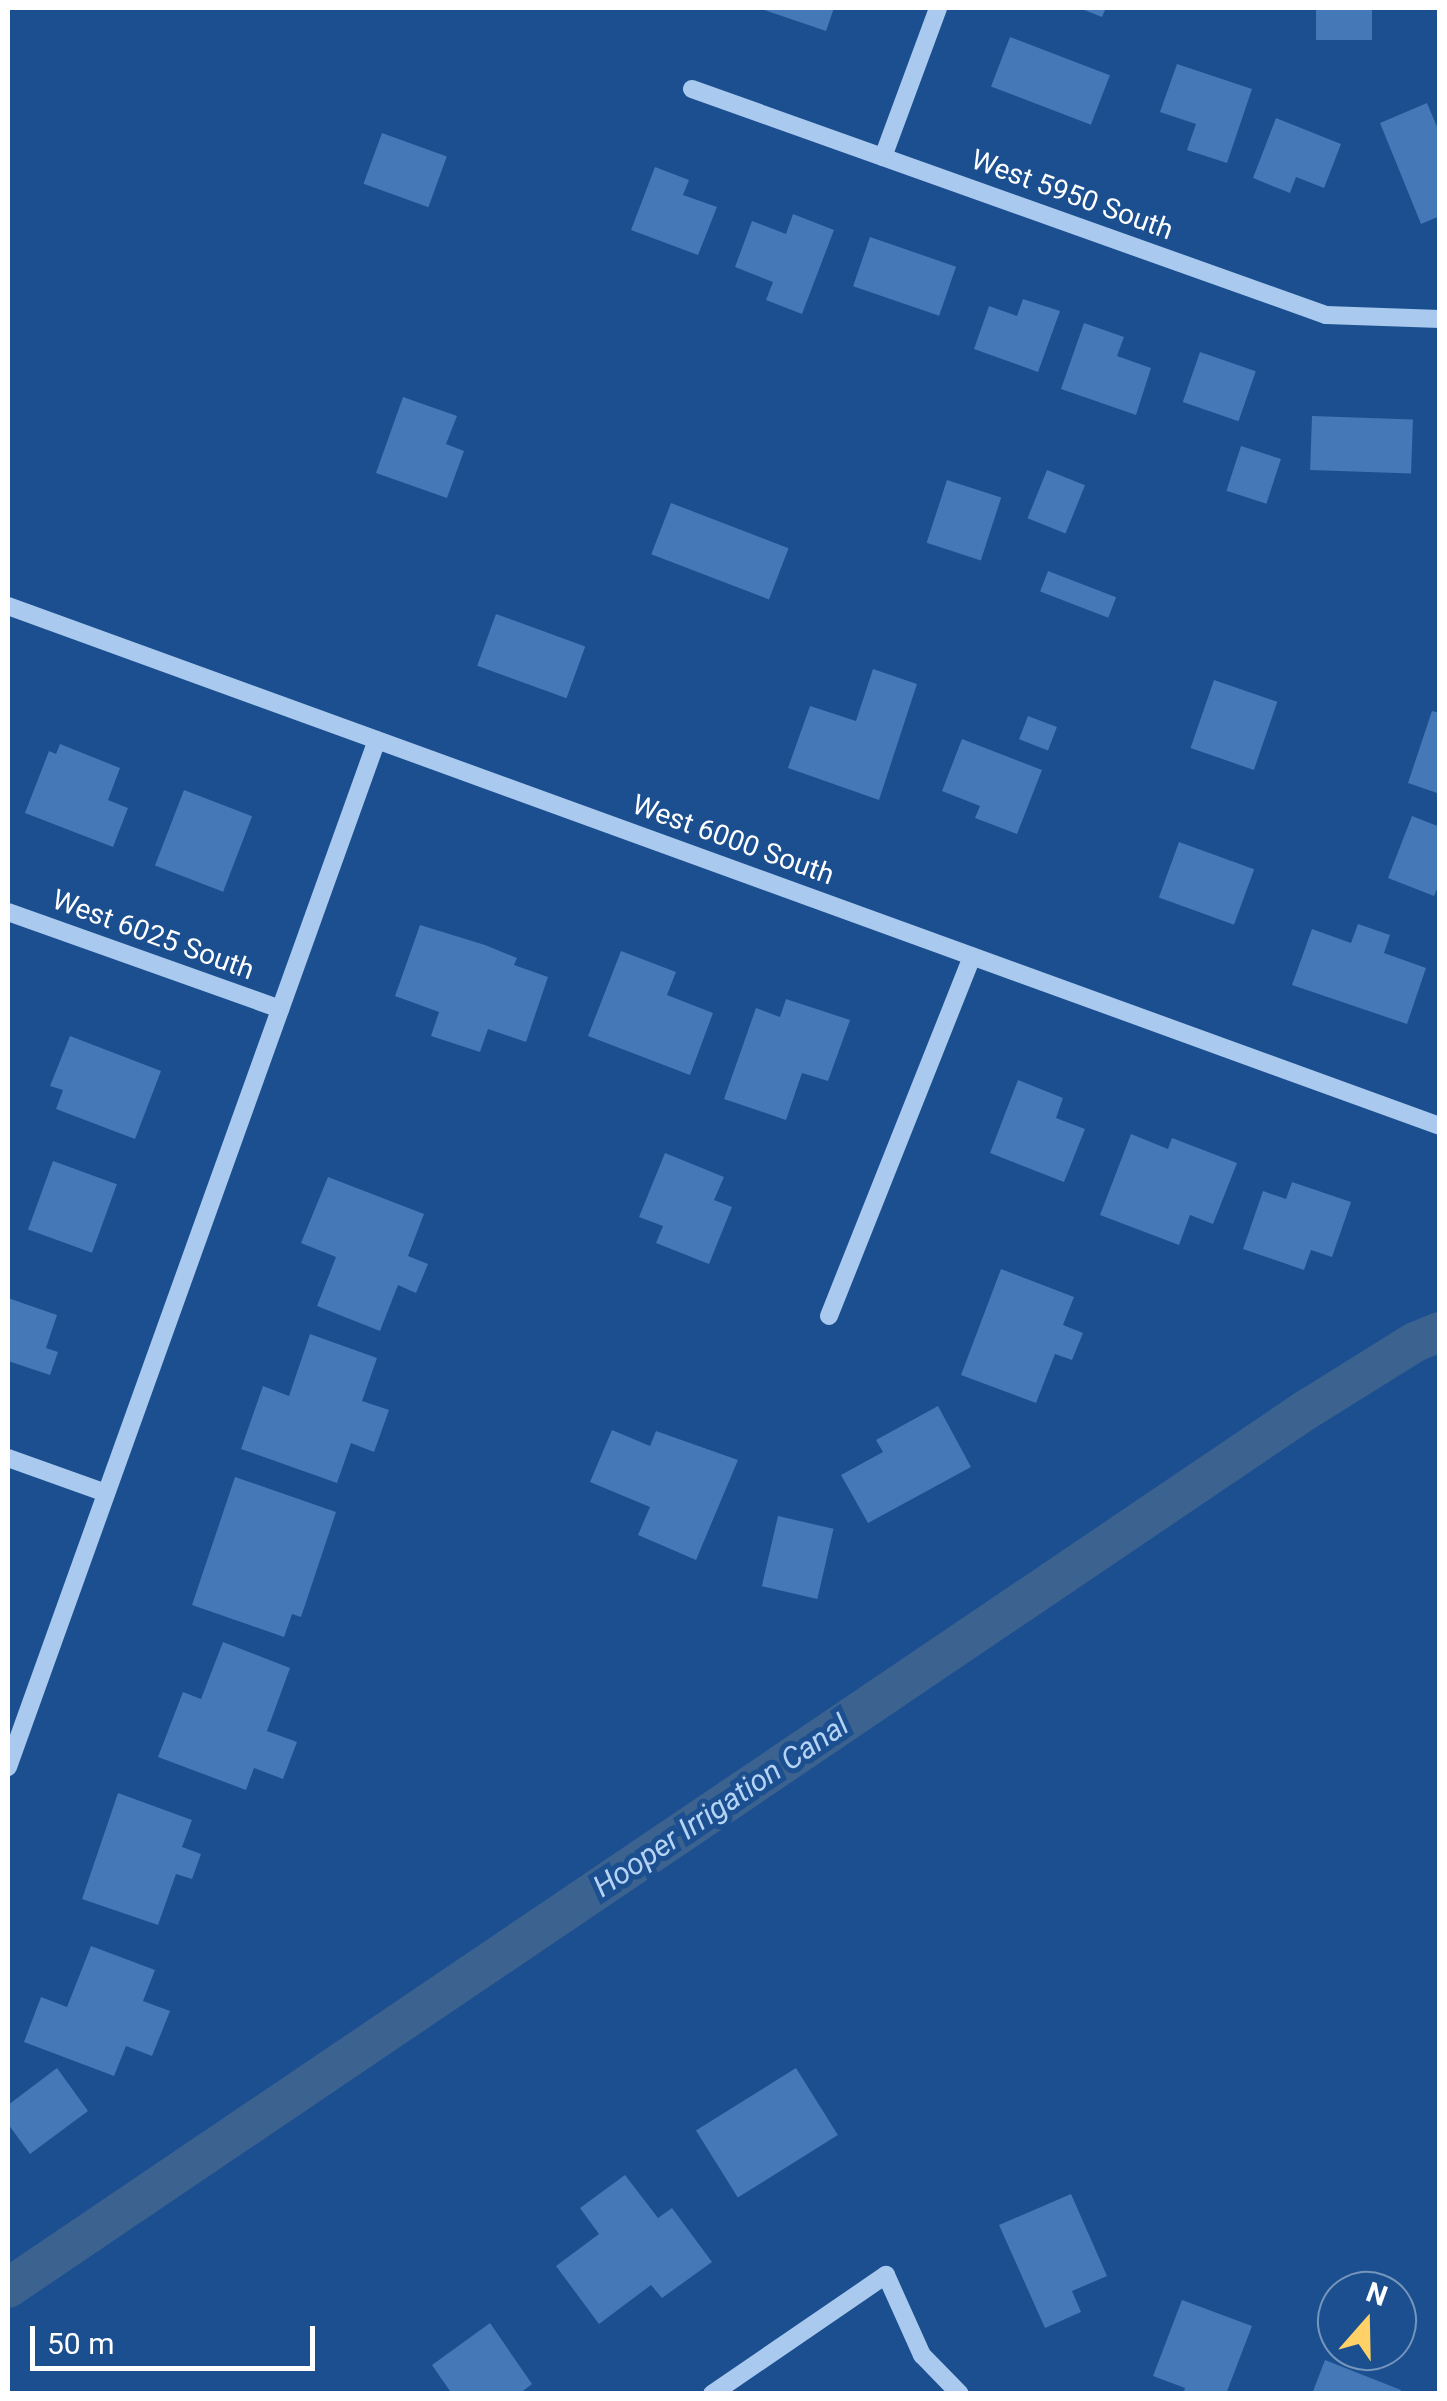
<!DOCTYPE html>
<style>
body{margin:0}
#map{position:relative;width:1447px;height:2401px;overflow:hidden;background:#1b4f8f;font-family:Roboto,sans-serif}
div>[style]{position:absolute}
.canal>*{height:40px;margin:-20px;padding:0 20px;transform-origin:20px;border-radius:20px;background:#3c6290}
.building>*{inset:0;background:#4478b7;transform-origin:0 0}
.minor>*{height:18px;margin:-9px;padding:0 9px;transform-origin:9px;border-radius:9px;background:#a9c9ee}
span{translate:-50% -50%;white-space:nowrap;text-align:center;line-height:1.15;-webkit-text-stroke:10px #1b4f8f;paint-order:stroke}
.street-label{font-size:28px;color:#fff}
.water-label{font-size:30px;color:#b5d3f5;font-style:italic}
.frame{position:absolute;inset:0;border:10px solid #fff;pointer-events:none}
.north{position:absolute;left:1317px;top:2271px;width:100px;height:100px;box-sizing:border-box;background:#1b4f8f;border:2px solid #7695bc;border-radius:50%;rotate:20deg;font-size:28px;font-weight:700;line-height:40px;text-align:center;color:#fff}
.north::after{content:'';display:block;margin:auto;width:35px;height:45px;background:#ffd166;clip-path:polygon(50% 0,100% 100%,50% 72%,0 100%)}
.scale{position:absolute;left:30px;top:2326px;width:285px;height:45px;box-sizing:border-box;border:5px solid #fff;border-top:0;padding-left:12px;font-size:30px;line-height:35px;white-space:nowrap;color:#fff;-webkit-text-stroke:8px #1b4f8f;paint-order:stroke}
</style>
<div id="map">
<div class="canal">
<i style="left:8px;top:2288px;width:1567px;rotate:-34.08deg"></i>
<i style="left:1306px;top:1410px;width:128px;rotate:-32deg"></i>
<i style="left:1415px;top:1342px;width:27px;rotate:-22deg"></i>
</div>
<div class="building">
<i style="clip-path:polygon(758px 8px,834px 8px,826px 31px)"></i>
<i style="clip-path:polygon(1079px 8px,1106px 8px,1102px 17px)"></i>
<i style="left:1316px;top:8px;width:56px;height:32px"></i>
<i style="left:1010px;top:37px;width:107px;height:53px;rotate:21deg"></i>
<i style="clip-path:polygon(1177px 64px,1252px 89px,1227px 163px,1187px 150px,1196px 124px,1160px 112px)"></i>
<i style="clip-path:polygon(1427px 103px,1440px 134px,1440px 216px,1421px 224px,1380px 123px)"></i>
<i style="clip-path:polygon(1276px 118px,1341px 144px,1324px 188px,1296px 177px,1290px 193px,1253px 178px)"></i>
<i style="left:382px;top:133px;width:69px;height:54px;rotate:20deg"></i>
<i style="clip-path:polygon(655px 167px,689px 180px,683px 195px,717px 207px,698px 255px,631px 230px)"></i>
<i style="clip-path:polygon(793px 214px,834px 230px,802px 314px,766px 300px,773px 282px,735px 267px,752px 221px,786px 234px)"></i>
<i style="left:870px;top:237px;width:91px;height:52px;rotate:19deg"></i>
<i style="clip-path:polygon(1023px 299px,1060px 311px,1038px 372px,974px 349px,989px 306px,1017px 316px)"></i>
<i style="clip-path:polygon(1084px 323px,1124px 337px,1117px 356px,1151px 368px,1136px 415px,1061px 389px)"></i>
<i style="left:1200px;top:352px;width:59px;height:53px;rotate:19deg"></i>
<i style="clip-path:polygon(403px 397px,457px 416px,446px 444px,464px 451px,447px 498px,376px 473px)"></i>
<i style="left:1312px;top:416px;width:101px;height:54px;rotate:2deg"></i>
<i style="left:1241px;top:446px;width:42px;height:47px;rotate:18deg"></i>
<i style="left:1047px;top:470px;width:41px;height:52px;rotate:22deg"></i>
<i style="left:947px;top:480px;width:57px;height:66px;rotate:18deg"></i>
<i style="left:671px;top:503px;width:126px;height:55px;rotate:21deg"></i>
<i style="left:1048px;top:571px;width:73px;height:22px;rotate:21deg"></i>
<i style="left:496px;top:614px;width:95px;height:55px;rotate:20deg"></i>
<i style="clip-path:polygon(873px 669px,917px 684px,879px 800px,788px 768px,810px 706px,856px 721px)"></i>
<i style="left:1214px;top:680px;width:67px;height:72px;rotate:19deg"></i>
<i style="clip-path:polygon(1432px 711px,1440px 713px,1440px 794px,1408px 783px)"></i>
<i style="left:1028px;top:716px;width:31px;height:25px;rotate:21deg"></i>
<i style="clip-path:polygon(962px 739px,1042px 770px,1017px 834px,975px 818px,980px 806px,942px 791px)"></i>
<i style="clip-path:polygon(60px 744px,120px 768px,108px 800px,128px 808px,113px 847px,25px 813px,49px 751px,56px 754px)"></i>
<i style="left:184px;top:790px;width:73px;height:81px;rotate:21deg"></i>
<i style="clip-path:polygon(1412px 816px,1440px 827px,1440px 882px,1434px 896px,1388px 878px)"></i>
<i style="left:1179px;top:842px;width:80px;height:59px;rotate:20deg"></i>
<i style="clip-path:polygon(1358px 924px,1390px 935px,1384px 953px,1426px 968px,1407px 1024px,1292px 985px,1312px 929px,1351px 943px)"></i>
<i style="clip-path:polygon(420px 925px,485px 945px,517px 958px,514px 965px,548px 977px,526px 1042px,488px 1029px,480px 1052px,431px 1036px,439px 1012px,395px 996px)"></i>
<i style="clip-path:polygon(621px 951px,676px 972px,667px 995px,713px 1013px,690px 1075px,588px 1036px)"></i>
<i style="clip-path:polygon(786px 999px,850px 1020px,828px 1081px,802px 1073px,786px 1120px,724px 1099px,756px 1008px,780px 1017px)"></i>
<i style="clip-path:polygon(70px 1036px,161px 1071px,135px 1139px,56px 1109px,63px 1090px,50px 1086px)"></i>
<i style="clip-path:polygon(1018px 1080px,1063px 1098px,1056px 1118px,1085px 1129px,1064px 1182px,990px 1153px)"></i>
<i style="clip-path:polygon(1131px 1134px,1168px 1149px,1172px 1138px,1237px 1163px,1213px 1224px,1190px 1215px,1179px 1245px,1100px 1215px)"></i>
<i style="clip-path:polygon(665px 1153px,724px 1177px,714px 1200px,732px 1207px,709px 1264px,656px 1243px,663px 1226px,639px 1217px)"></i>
<i style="left:53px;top:1161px;width:68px;height:73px;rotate:20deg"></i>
<i style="clip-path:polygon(328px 1177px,424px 1214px,408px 1256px,428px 1264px,416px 1293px,398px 1285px,380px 1331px,317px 1306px,336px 1257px,301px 1243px)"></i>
<i style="clip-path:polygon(1292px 1182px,1351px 1202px,1332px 1257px,1311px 1250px,1304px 1270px,1243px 1249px,1263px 1191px,1286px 1199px)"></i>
<i style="clip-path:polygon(1001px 1269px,1074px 1297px,1063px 1325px,1083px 1333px,1072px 1360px,1055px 1354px,1036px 1403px,961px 1375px)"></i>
<i style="clip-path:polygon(8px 1298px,57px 1315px,46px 1348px,58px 1352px,50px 1375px,8px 1361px)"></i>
<i style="clip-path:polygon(310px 1334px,377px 1358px,362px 1401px,389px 1410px,374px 1452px,351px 1443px,337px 1483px,241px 1449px,263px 1386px,289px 1396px)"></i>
<i style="clip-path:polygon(938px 1406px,971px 1467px,868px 1523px,841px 1475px,883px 1452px,876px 1440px)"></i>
<i style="clip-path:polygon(612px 1430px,650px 1446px,656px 1431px,738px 1460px,696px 1560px,638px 1535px,650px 1507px,590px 1482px)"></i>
<i style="clip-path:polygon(235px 1477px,336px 1512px,301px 1617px,292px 1614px,284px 1637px,192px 1605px)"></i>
<i style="left:778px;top:1516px;width:57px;height:72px;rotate:13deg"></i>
<i style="clip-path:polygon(223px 1642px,290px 1668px,267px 1731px,297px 1742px,283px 1779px,254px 1768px,246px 1790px,158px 1757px,183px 1692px,201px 1699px)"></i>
<i style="clip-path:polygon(118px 1793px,192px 1820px,182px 1847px,201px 1854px,192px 1879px,176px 1874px,158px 1925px,82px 1899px)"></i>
<i style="clip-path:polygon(91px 1946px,155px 1970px,143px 2001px,170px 2011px,152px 2056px,126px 2046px,114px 2076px,24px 2042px,41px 1997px,67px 2007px)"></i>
<i style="clip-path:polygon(57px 2068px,88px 2111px,30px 2154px,8px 2124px,8px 2105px)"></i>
<i style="left:796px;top:2068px;width:79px;height:118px;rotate:58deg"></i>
<i style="clip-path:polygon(625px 2175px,658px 2218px,672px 2208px,712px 2262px,662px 2298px,651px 2285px,599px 2324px,556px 2266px,599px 2234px,580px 2208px)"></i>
<i style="clip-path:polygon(1071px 2194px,1107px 2276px,1072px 2291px,1081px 2312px,1045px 2328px,999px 2225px)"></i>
<i style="clip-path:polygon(1182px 2300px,1252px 2326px,1226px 2394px,1183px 2394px,1185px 2388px,1153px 2376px)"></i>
<i style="clip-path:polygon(490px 2323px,532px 2384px,519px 2394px,452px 2394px,432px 2365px)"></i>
<i style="clip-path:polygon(1325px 2360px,1401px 2390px,1400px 2394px,1312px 2394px)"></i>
</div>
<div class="minor">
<i style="left:692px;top:89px;width:673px;rotate:19.62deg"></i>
<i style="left:1326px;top:315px;width:114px;rotate:2deg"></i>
<i style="left:883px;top:157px;width:159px;rotate:-69.7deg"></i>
<i style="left:8px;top:606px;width:1523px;rotate:19.96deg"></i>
<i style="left:8px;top:912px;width:289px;rotate:19.6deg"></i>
<i style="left:829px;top:1316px;width:387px;rotate:-68.3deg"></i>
<i style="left:8px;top:1458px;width:104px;rotate:19.7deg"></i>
<i style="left:8px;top:1767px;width:1091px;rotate:-70.24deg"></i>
<i style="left:712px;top:2394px;width:211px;rotate:-34.4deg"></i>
<i style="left:886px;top:2275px;width:88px;rotate:65.8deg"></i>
<i style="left:922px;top:2355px;width:54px;rotate:45.7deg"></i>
</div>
<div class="street-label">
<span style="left:1072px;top:195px;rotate:20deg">West 5950 South</span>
<span style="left:733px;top:840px;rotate:20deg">West 6000 South</span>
<span style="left:153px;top:935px;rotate:20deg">West 6025 South</span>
</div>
<div class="water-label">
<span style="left:721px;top:1806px;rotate:-34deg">Hooper Irrigation Canal</span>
</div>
<div class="frame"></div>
<div class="north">N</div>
<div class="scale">50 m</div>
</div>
